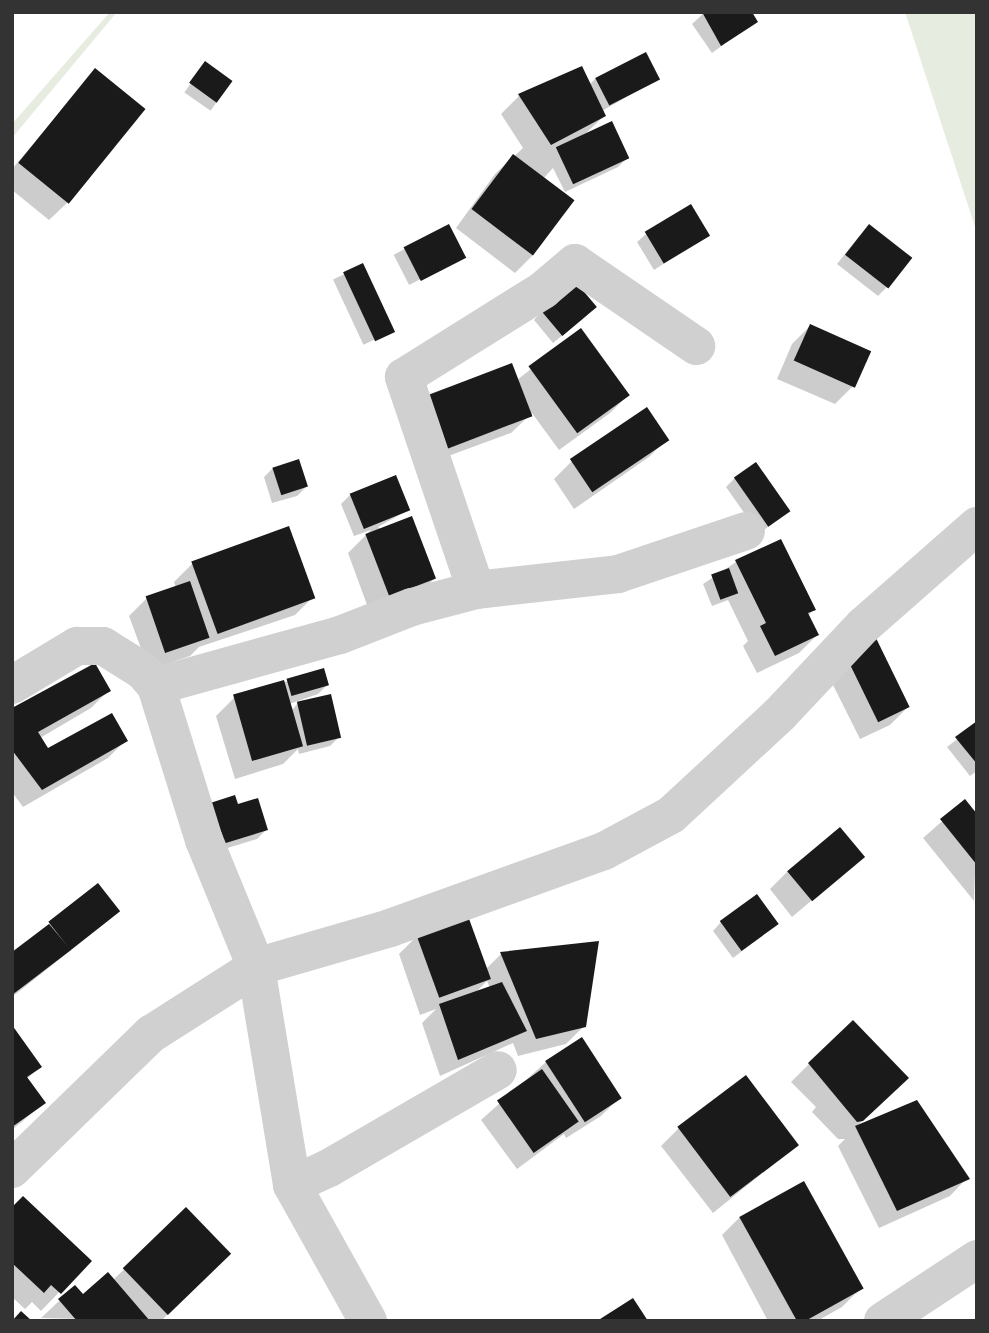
<!DOCTYPE html>
<style>
body{margin:0}
#map{position:relative;width:989px;height:1333px;overflow:hidden;background:#fff;font-family:"Open Sans",sans-serif}
div>[style]{position:absolute}
.green>*{inset:0;background:#e6ecdf}
.shadow>*{inset:0;background:#0003;transform-origin:0 0}
.building>*{inset:0;background:#1a1a1a;transform-origin:0 0}
.minor>*{height:38px;margin:-19px;padding:0 19px;transform-origin:19px;border-radius:19px;background:#d0d0d0}
span{translate:-50% -50%;white-space:nowrap;text-align:center;line-height:1.15;-webkit-text-stroke:7px #fff;paint-order:stroke}
.frame{position:absolute;inset:0;border:14px solid #333;pointer-events:none}
</style>
<div id="map">
<div class="green">
<i style="clip-path:polygon(110px 12px,117px 12px,12px 138px,12px 124px)"></i>
<i style="clip-path:polygon(905px 12px,977px 12px,977px 233px)"></i>
</div>
<div class="shadow">
<i style="clip-path:polygon(705px 12px,756px 21px,712px 53px,692px 24px)"></i>
<i style="left:205px;top:63px;width:32px;height:36px;rotate:35deg"></i>
<i style="clip-path:polygon(95px 71px,67px 203px,49px 220px,12px 190px,12px 169px)"></i>
<i style="clip-path:polygon(596px 78px,658px 79px,602px 111px,604px 116px,583px 136px,627px 158px,618px 167px,565px 192px,553px 168px,543px 179px,533px 255px,515px 273px,456px 228px,495px 174px,523px 148px,501px 114px,519px 96px,589px 85px)"></i>
<i style="left:448px;top:227px;width:34px;height:61px;rotate:63deg"></i>
<i style="clip-path:polygon(646px 234px,708px 235px,654px 270px,637px 242px)"></i>
<i style="clip-path:polygon(860px 235px,887px 287px,878px 296px,837px 264px)"></i>
<i style="left:362px;top:266px;width:72px;height:32px;rotate:65deg"></i>
<i style="clip-path:polygon(542px 311px,586px 316px,553px 343px,534px 320px)"></i>
<i style="clip-path:polygon(810px 326px,853px 386px,835px 404px,777px 379px,792px 344px)"></i>
<i style="clip-path:polygon(evenodd,581px 330px,628px 395px,610px 413px,559px 450px,532px 413px,511px 433px,421px 466px,403px 415px,421px 397px,511px 365px,517px 380px,581px 330px,510px 421px,510px 425px,432px 453px,430px 450px,510px 421px)"></i>
<i style="clip-path:polygon(647px 410px,667px 439px,649px 457px,574px 509px,554px 479px,572px 461px)"></i>
<i style="clip-path:polygon(273px 468px,306px 487px,297px 496px,272px 503px,264px 477px)"></i>
<i style="clip-path:polygon(735px 478px,788px 511px,759px 534px,726px 487px)"></i>
<i style="clip-path:polygon(350px 495px,408px 510px,378px 527px,434px 579px,416px 597px,370px 613px,348px 553px,371px 530px,354px 536px,341px 504px)"></i>
<i style="clip-path:polygon(736px 562px,814px 609px,808px 616px,817px 635px,799px 653px,757px 673px,743px 646px,748px 641px,728px 600px,712px 606px,703px 584px)"></i>
<i style="clip-path:polygon(192px 564px,313px 597px,295px 615px,199px 647px,190px 656px,149px 670px,129px 616px,147px 598px,176px 588px,174px 582px)"></i>
<i style="clip-path:polygon(844px 653px,908px 707px,890px 725px,860px 739px,826px 671px)"></i>
<i style="clip-path:polygon(288px 681px,327px 685px,318px 694px,289px 704px,291px 711px,300px 701px,339px 737px,330px 746px,299px 754px,298px 749px,283px 764px,235px 779px,216px 716px,234px 698px)"></i>
<i style="clip-path:polygon(109px 690px,91px 708px,40px 738px,47px 751px,126px 740px,108px 758px,23px 807px,12px 792px,12px 710px)"></i>
<i style="clip-path:polygon(977px 724px,977px 771px,970px 776px,947px 747px)"></i>
<i style="clip-path:polygon(964px 802px,977px 817px,974px 901px,923px 838px)"></i>
<i style="clip-path:polygon(236px 807px,266px 830px,257px 839px,208px 854px)"></i>
<i style="clip-path:polygon(863px 857px,792px 917px,770px 889px,788px 871px)"></i>
<i style="clip-path:polygon(118px 911px,109px 920px,12px 997px,12px 955px,50px 923px)"></i>
<i style="clip-path:polygon(721px 922px,777px 924px,733px 958px,713px 931px)"></i>
<i style="clip-path:polygon(evenodd,417px 936px,486px 969px,501px 954px,584px 1026px,566px 1044px,518px 1056px,513px 1043px,440px 1076px,422px 1023px,436px 1009px,420px 1015px,399px 954px,417px 936px,487px 981px,490px 988px,475px 993px,487px 981px)"></i>
<i style="clip-path:polygon(12px 1028px,39px 1067px,27px 1079px,44px 1103px,12px 1130px)"></i>
<i style="clip-path:polygon(546px 1062px,619px 1098px,601px 1116px,566px 1138px,564px 1134px,517px 1169px,481px 1120px)"></i>
<i style="clip-path:polygon(809px 1064px,888px 1096px,855px 1128px,917px 1102px,967px 1178px,950px 1196px,879px 1228px,838px 1146px,845px 1139px,838px 1139px,812px 1112px,816px 1107px,791px 1082px)"></i>
<i style="clip-path:polygon(679px 1128px,797px 1145px,713px 1213px,661px 1146px)"></i>
<i style="clip-path:polygon(12px 1209px,89px 1261px,41px 1311px,32px 1302px,25px 1309px,12px 1297px)"></i>
<i style="clip-path:polygon(186px 1210px,229px 1254px,161px 1321px,41px 1318px,74px 1287px,82px 1297px,113px 1280px)"></i>
<i style="clip-path:polygon(740px 1217px,860px 1289px,842px 1307px,817px 1321px,768px 1321px,722px 1235px)"></i>
</div>
<div class="building">
<i style="clip-path:polygon(702px 12px,752px 12px,758px 22px,721px 46px)"></i>
<i style="left:646px;top:52px;width:31px;height:57px;rotate:63deg"></i>
<i style="left:205px;top:61px;width:34px;height:27px;rotate:36deg"></i>
<i style="clip-path:polygon(582px 66px,606px 116px,551px 145px,518px 94px)"></i>
<i style="left:95px;top:68px;width:65px;height:122px;rotate:39deg"></i>
<i style="left:612px;top:121px;width:41px;height:62px;rotate:65deg"></i>
<i style="left:513px;top:154px;width:77px;height:69px;rotate:37deg"></i>
<i style="left:691px;top:204px;width:37px;height:54px;rotate:59deg"></i>
<i style="left:449px;top:224px;width:38px;height:51px;rotate:63deg"></i>
<i style="left:869px;top:224px;width:55px;height:39px;rotate:38deg"></i>
<i style="left:363px;top:263px;width:76px;height:22px;rotate:65deg"></i>
<i style="left:575px;top:281px;width:34px;height:45px;rotate:50deg"></i>
<i style="left:810px;top:324px;width:67px;height:40px;rotate:24deg"></i>
<i style="left:581px;top:328px;width:83px;height:65px;rotate:54deg"></i>
<i style="left:512px;top:363px;width:57px;height:98px;rotate:69deg"></i>
<i style="left:647px;top:407px;width:40px;height:93px;rotate:56deg"></i>
<i style="left:299px;top:459px;width:29px;height:28px;rotate:72deg"></i>
<i style="left:756px;top:462px;width:60px;height:27px;rotate:55deg"></i>
<i style="left:396px;top:475px;width:38px;height:50px;rotate:68deg"></i>
<i style="left:412px;top:516px;width:67px;height:50px;rotate:69deg"></i>
<i style="left:289px;top:526px;width:77px;height:104px;rotate:70deg"></i>
<i style="clip-path:polygon(781px 539px,816px 610px,808px 613px,819px 635px,775px 656px,760px 626px,766px 623px,735px 560px)"></i>
<i style="left:729px;top:568px;width:27px;height:19px;rotate:70deg"></i>
<i style="left:190px;top:581px;width:60px;height:47px;rotate:71deg"></i>
<i style="left:875px;top:636px;width:79px;height:35px;rotate:64deg"></i>
<i style="clip-path:polygon(95px 663px,111px 691px,38px 732px,48px 748px,112px 713px,128px 741px,42px 790px,12px 750px,12px 708px)"></i>
<i style="left:324px;top:668px;width:18px;height:39px;rotate:74deg"></i>
<i style="left:284px;top:680px;width:69px;height:53px;rotate:74deg"></i>
<i style="left:331px;top:694px;width:45px;height:35px;rotate:77deg"></i>
<i style="clip-path:polygon(977px 721px,977px 764px,955px 737px)"></i>
<i style="clip-path:polygon(235px 795px,238px 804px,258px 798px,268px 830px,216px 846px,204px 805px)"></i>
<i style="clip-path:polygon(965px 799px,977px 814px,977px 865px,940px 819px)"></i>
<i style="left:840px;top:827px;width:39px;height:69px;rotate:50deg"></i>
<i style="left:98px;top:883px;width:36px;height:63px;rotate:52deg"></i>
<i style="left:757px;top:894px;width:37px;height:46px;rotate:54deg"></i>
<i style="left:468px;top:916px;width:67px;height:55px;rotate:70deg"></i>
<i style="clip-path:polygon(49px 924px,71px 950px,12px 995px,12px 952px)"></i>
<i style="clip-path:polygon(599px 941px,586px 1027px,536px 1039px,500px 952px)"></i>
<i style="clip-path:polygon(502px 982px,527px 1031px,458px 1060px,439px 1004px)"></i>
<i style="clip-path:polygon(853px 1020px,909px 1078px,863px 1121px,857px 1122px,808px 1063px)"></i>
<i style="clip-path:polygon(12px 1025px,42px 1067px,27px 1077px,46px 1103px,12px 1127px)"></i>
<i style="left:582px;top:1037px;width:73px;height:44px;rotate:57deg"></i>
<i style="left:542px;top:1069px;width:64px;height:55px;rotate:55deg"></i>
<i style="left:746px;top:1075px;width:88px;height:86px;rotate:53deg"></i>
<i style="clip-path:polygon(917px 1100px,970px 1179px,897px 1211px,855px 1126px)"></i>
<i style="left:804px;top:1181px;width:123px;height:74px;rotate:61deg"></i>
<i style="clip-path:polygon(23px 1196px,92px 1261px,61px 1294px,51px 1285px,44px 1293px,12px 1263px,12px 1207px)"></i>
<i style="left:186px;top:1207px;width:65px;height:88px;rotate:46deg"></i>
<i style="clip-path:polygon(108px 1272px,150px 1321px,77px 1321px,58px 1299px,75px 1285px,83px 1294px)"></i>
<i style="clip-path:polygon(633px 1298px,648px 1321px,597px 1321px)"></i>
<i style="clip-path:polygon(21px 1311px,32px 1321px,12px 1321px)"></i>
</div>
<div class="minor">
<i style="left:476px;top:590px;width:225px;rotate:-108.7deg"></i>
<i style="left:404px;top:377px;width:164px;rotate:-32deg"></i>
<i style="left:543px;top:290px;width:42px;rotate:-40.2deg"></i>
<i style="left:575px;top:263px;width:147px;rotate:34.4deg"></i>
<i style="left:12px;top:685px;width:76px;rotate:-31deg"></i>
<i style="left:77px;top:646px;width:26px"></i>
<i style="left:103px;top:646px;width:47px;rotate:32deg"></i>
<i style="left:143px;top:671px;width:20px;rotate:49deg"></i>
<i style="left:156px;top:686px;width:161px;rotate:72.7deg"></i>
<i style="left:204px;top:840px;width:137px;rotate:67.7deg"></i>
<i style="left:256px;top:967px;width:221px;rotate:80.6deg"></i>
<i style="left:292px;top:1185px;width:156px;rotate:60.8deg"></i>
<i style="left:156px;top:686px;width:191px;rotate:-15.5deg"></i>
<i style="left:340px;top:635px;width:77px;rotate:-21.3deg"></i>
<i style="left:412px;top:607px;width:66px;rotate:-14.9deg"></i>
<i style="left:476px;top:590px;width:143px;rotate:-6.4deg"></i>
<i style="left:618px;top:574px;width:135px;rotate:-18.6deg"></i>
<i style="left:12px;top:1169px;width:194px;rotate:-44.2deg"></i>
<i style="left:151px;top:1034px;width:125px;rotate:-32.5deg"></i>
<i style="left:256px;top:967px;width:140px;rotate:-16.2deg"></i>
<i style="left:390px;top:928px;width:227px;rotate:-19.8deg"></i>
<i style="left:604px;top:851px;width:76px;rotate:-28.2deg"></i>
<i style="left:671px;top:815px;width:149px;rotate:-42.8deg"></i>
<i style="left:780px;top:714px;width:121px;rotate:-46.7deg"></i>
<i style="left:863px;top:626px;width:152px;rotate:-41.3deg"></i>
<i style="left:292px;top:1185px;width:41px;rotate:-24.7deg"></i>
<i style="left:329px;top:1168px;width:195px;rotate:-30.1deg"></i>
<i style="left:883px;top:1321px;width:113px;rotate:-33.4deg"></i>
</div>
<div class="frame"></div>
</div>
